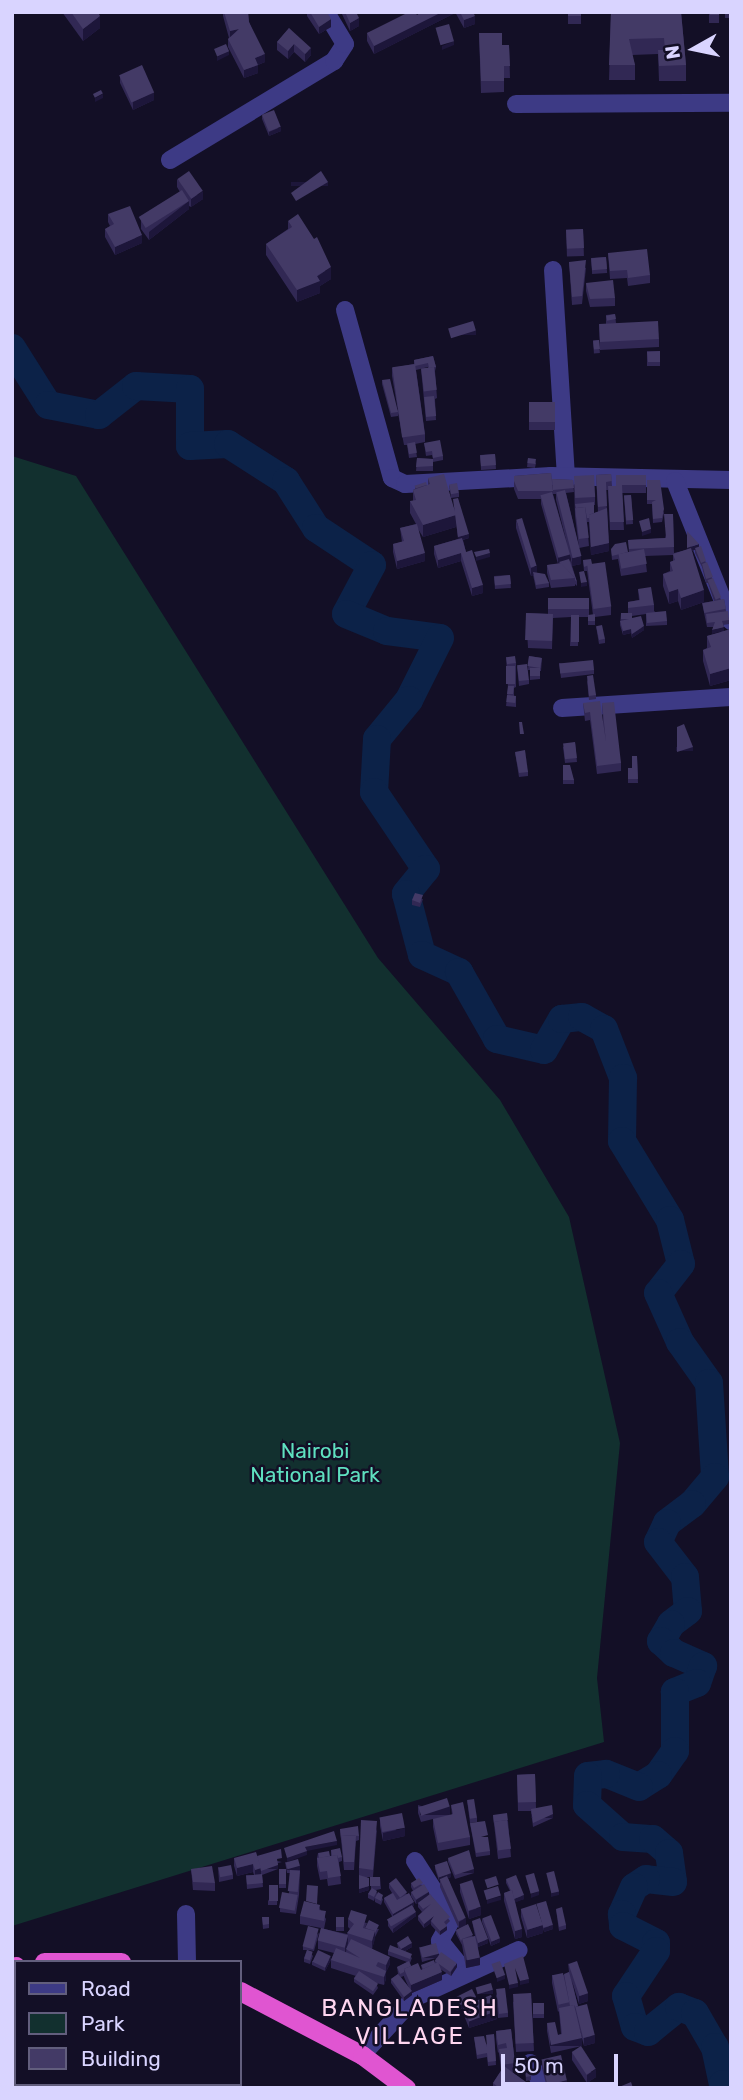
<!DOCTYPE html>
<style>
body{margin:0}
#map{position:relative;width:743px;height:2100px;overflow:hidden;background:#130f26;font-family:Rubik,sans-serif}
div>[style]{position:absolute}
.green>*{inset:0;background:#12302f}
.river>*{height:28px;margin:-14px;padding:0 14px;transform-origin:14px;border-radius:14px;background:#0c2248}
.minor>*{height:18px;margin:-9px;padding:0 9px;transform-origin:9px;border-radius:9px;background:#3d3a85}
.trunk>*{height:19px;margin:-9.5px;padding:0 9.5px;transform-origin:9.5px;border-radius:9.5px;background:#e055d1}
.wall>*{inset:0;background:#312854;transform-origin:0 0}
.shaded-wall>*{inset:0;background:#1d163a;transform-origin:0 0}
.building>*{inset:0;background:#433a66;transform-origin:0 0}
span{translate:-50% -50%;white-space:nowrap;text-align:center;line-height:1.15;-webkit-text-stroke:5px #130f26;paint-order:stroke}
.park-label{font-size:21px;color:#5fe0c0}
.quarter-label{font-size:24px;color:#ffd6f0;letter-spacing:2px}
.frame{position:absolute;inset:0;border:14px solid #d9d4ff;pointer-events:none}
.legend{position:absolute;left:14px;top:1960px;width:228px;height:126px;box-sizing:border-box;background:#130f26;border:2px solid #625e7d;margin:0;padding:9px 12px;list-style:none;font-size:21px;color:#d9d4ff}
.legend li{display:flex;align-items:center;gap:14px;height:35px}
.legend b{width:35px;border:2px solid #625e7d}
.north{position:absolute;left:659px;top:14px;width:70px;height:70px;-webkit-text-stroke:5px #130f26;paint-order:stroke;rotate:261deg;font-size:19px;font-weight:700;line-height:28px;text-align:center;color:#d9d4ff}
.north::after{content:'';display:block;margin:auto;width:24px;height:32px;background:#d9d4ff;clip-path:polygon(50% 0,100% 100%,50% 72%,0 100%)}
.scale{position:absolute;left:501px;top:2054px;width:117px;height:32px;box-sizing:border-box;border:4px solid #d9d4ff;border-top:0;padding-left:9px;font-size:21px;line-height:24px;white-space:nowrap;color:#d9d4ff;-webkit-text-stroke:5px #130f26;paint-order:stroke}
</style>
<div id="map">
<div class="green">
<i style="clip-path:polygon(12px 456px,76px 476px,378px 958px,500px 1100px,569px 1217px,620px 1443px,597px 1678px,604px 1742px,12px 1926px)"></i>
</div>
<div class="river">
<i style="left:12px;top:348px;width:67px;rotate:57.7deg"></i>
<i style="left:48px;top:405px;width:52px;rotate:11.1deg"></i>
<i style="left:99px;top:415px;width:47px;rotate:-38.1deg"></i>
<i style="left:136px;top:386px;width:54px;rotate:3.2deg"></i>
<i style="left:190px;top:389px;width:57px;rotate:90deg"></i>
<i style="left:190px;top:446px;width:38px;rotate:-3deg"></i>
<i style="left:228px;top:444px;width:69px;rotate:32.5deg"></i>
<i style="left:286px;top:481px;width:56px;rotate:57.4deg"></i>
<i style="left:316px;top:528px;width:67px;rotate:33.5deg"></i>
<i style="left:372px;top:565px;width:55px;rotate:118deg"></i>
<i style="left:346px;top:614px;width:44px;rotate:22.5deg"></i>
<i style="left:387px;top:631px;width:53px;rotate:7.5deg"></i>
<i style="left:440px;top:638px;width:69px;rotate:116.6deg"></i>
<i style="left:409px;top:700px;width:50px;rotate:129.4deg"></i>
<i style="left:377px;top:739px;width:53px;rotate:93.2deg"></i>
<i style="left:374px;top:792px;width:93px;rotate:56deg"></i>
<i style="left:426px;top:869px;width:32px;rotate:129deg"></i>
<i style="left:406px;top:894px;width:63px;rotate:75.3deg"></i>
<i style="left:422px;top:955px;width:41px;rotate:24.7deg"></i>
<i style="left:459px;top:972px;width:77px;rotate:60.4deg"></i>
<i style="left:497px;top:1039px;width:48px;rotate:13.2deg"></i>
<i style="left:544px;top:1050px;width:36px;rotate:-60deg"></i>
<i style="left:562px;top:1019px;width:20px;rotate:-6deg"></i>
<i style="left:582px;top:1017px;width:25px;rotate:29deg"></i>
<i style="left:604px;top:1029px;width:53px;rotate:68.8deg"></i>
<i style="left:623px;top:1078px;width:63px;rotate:90.9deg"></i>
<i style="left:622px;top:1141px;width:92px;rotate:58.7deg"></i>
<i style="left:670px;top:1220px;width:45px;rotate:76deg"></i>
<i style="left:681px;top:1264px;width:37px;rotate:128deg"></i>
<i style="left:658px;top:1293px;width:54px;rotate:65.8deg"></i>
<i style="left:680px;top:1342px;width:50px;rotate:54.7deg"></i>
<i style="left:709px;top:1383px;width:94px;rotate:86.3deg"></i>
<i style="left:715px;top:1477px;width:35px;rotate:130deg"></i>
<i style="left:692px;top:1504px;width:31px;rotate:143deg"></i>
<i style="left:667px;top:1523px;width:21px;rotate:115deg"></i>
<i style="left:658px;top:1542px;width:44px;rotate:52.4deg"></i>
<i style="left:685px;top:1577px;width:34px;rotate:85deg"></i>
<i style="left:688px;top:1611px;width:21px;rotate:143deg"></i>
<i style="left:671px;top:1624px;width:20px;rotate:120deg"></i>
<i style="left:661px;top:1641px;width:18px;rotate:43deg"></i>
<i style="left:674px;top:1653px;width:32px;rotate:24deg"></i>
<i style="left:703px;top:1666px;width:18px;rotate:109deg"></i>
<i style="left:697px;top:1683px;width:24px;rotate:158deg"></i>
<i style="left:675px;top:1692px;width:59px;rotate:90deg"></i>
<i style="left:675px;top:1751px;width:29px;rotate:125deg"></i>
<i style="left:658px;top:1775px;width:22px;rotate:148deg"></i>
<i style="left:639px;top:1787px;width:35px;rotate:-158deg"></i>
<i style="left:606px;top:1774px;width:18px;rotate:174deg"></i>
<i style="left:588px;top:1776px;width:29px;rotate:92deg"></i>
<i style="left:587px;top:1805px;width:48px;rotate:41.6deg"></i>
<i style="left:623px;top:1837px;width:30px;rotate:4deg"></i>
<i style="left:653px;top:1839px;width:21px;rotate:41deg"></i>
<i style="left:669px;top:1853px;width:29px;rotate:82deg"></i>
<i style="left:673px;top:1882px;width:27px;rotate:-174deg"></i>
<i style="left:646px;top:1879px;width:14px;rotate:146deg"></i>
<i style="left:634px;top:1887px;width:30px;rotate:114deg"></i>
<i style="left:622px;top:1914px;width:12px;rotate:85deg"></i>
<i style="left:623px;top:1926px;width:37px;rotate:27deg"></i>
<i style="left:656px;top:1943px;width:8px;rotate:90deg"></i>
<i style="left:656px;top:1951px;width:54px;rotate:123.7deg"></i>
<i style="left:626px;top:1996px;width:32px;rotate:74deg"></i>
<i style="left:635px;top:2027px;width:14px;rotate:21deg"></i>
<i style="left:648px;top:2032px;width:40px;rotate:-39deg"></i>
<i style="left:679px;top:2007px;width:17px;rotate:21deg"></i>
<i style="left:695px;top:2013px;width:39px;rotate:60deg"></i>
<i style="left:715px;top:2047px;width:38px;rotate:78deg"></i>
<i style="left:723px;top:2084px;width:9px;rotate:21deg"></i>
</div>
<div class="minor">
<i style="left:516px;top:104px;width:215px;rotate:-0.3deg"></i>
<i style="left:170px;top:160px;width:192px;rotate:-31.1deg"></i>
<i style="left:334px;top:61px;width:20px;rotate:-57deg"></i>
<i style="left:345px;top:44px;width:37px;rotate:-121deg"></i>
<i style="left:553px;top:270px;width:207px;rotate:86.4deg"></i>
<i style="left:345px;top:310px;width:174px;rotate:74.4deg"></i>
<i style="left:392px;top:478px;width:14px;rotate:25deg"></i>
<i style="left:405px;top:484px;width:146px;rotate:-3.1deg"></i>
<i style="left:551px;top:476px;width:180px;rotate:1.3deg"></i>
<i style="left:675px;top:481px;width:151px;rotate:68.2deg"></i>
<i style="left:562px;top:708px;width:169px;rotate:-3.7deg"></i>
<i style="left:415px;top:1861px;width:69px;rotate:57.5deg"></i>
<i style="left:452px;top:1919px;width:25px;rotate:119deg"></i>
<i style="left:440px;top:1941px;width:40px;rotate:51deg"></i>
<i style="left:186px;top:1914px;width:48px;rotate:88.8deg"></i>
<i style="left:362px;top:2055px;width:77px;rotate:-47.6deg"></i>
<i style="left:414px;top:1998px;width:115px;rotate:-24.6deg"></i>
<i style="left:530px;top:2063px;width:29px;rotate:61deg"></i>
</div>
<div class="trunk">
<i style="left:44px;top:1962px;width:77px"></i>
<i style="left:12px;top:1967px;width:4px;rotate:-14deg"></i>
<i style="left:240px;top:1991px;width:138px;rotate:27.7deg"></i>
<i style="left:362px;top:2055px;width:55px;rotate:36.9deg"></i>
</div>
<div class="wall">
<i style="clip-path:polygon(62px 12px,98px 12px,100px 28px,83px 41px)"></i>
<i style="clip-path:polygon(223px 12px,248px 12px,249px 22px,265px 62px,258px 65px,258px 73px,244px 78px,228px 47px,228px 39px,229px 38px,223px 16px)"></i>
<i style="clip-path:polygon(307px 12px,327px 12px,331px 27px,319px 34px,307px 16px)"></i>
<i style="clip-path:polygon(341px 12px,356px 12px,359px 26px,350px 31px)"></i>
<i style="clip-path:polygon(455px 12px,455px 13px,374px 54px,367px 41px,367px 33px,417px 15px)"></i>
<i style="clip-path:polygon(455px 12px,473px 12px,475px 24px,464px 28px)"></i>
<i style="left:568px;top:12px;width:13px;height:12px"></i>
<i style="clip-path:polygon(611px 12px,681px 12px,686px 65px,686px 81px,659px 81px,658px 54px,632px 55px,635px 65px,635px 80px,609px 80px)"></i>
<i style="left:709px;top:12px;width:10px;height:11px"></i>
<i style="left:725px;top:12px;width:6px;height:6px"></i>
<i style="clip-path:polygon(289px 28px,311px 55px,305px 62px,294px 52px,288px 59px,277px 50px,277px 42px)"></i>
<i style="clip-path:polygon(479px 33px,502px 45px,509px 45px,510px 78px,504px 78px,504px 92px,481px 93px)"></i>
<i style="clip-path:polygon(120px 76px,154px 100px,133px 110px,120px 83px)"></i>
<i style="clip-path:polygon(262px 115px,281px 131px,269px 136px,262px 119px)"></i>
<i style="clip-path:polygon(177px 179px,203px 199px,191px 207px,189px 206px,189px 209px,149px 240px,141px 229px,141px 221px,180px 192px,177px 187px)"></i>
<i style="clip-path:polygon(108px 214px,142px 243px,115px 255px,105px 237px,105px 229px,110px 226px,108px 222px)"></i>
<i style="clip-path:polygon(288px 221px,331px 279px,320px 286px,320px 293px,297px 302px,266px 255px,266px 244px,288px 229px)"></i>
<i style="left:583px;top:229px;width:27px;height:17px;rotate:88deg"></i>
<i style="clip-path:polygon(608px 253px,650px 275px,650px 283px,628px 286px,627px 278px,610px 279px)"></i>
<i style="left:606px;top:257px;width:16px;height:15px;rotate:86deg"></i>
<i style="clip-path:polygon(569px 262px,586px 268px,582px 304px,572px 305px)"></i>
<i style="clip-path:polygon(586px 283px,615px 298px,615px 306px,590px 307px,586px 291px)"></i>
<i style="clip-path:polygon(615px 314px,616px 323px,659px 339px,659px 347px,600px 350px,599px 324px,606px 324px,606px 315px)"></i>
<i style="left:599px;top:340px;width:13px;height:6px;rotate:86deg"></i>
<i style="left:660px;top:351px;width:15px;height:13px;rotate:90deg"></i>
<i style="clip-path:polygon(433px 356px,436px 367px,435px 371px,437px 398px,435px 399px,436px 420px,426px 421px,421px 369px,428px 368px,428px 367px,416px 370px,425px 434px,425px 442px,415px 444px,417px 457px,409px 458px,407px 445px,404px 445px,398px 413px,398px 416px,391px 417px,382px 384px,382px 380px,398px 411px,392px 376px,392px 368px,414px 364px,414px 360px)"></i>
<i style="left:529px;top:402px;width:26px;height:28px"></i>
<i style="clip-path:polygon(424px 443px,443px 456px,443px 460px,433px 462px,433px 471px,416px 471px,417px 458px,433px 459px,432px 455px,426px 456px)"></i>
<i style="left:495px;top:454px;width:15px;height:15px;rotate:86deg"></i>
<i style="clip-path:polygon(528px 458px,536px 463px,535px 468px,527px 467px)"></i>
<i style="clip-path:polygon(551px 473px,553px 494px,567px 544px,556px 500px,556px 494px,553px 494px,552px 479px,573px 480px,574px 492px,566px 493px,579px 548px,575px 516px,574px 484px,595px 497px,595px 505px,594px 505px,594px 513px,598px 512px,596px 475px,611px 474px,612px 486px,616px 486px,646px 475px,646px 493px,622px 493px,624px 530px,610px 530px,608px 490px,606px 490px,609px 551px,591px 555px,589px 522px,587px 522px,589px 546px,579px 548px,581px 564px,572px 566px,570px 555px,570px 559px,577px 582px,577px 586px,575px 584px,575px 586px,551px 588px,547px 573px,547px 565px,558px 564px,541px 504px,541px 499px,518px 499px,514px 489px,514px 476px)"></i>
<i style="clip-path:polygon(428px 478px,454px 508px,469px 538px,463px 540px,466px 552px,483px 593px,472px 596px,461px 561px,438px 568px,434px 554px,434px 546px,458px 539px,456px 521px,456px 527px,423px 537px,418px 529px,425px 561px,397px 569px,393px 552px,393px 544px,402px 542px,400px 528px,416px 524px,410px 513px,410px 501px,413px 501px,413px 490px,415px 489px,415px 486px,428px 485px)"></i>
<i style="clip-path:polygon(647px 480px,664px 513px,662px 522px,653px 523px,652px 504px,647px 504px)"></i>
<i style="clip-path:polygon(449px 485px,459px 493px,459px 497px,451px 498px)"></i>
<i style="left:631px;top:495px;width:29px;height:7px;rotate:86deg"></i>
<i style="clip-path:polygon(673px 514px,674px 553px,699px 547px,706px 563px,721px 600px,724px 599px,726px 611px,729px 620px,729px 624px,723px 625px,724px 631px,731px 629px,731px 680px,710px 686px,703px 661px,703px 650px,707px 648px,707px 636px,722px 632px,713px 627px,707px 627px,702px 603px,714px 601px,708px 583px,706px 583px,702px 567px,695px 553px,695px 550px,692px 551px,704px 602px,681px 610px,678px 601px,669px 604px,663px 586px,663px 574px,670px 571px,670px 562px,673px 561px,673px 555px,645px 556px,647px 572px,621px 576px,618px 559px,612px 560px,611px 549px,629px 552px,628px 540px,665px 538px)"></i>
<i style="clip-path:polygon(516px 520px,537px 573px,549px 583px,549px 587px,536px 589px,533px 575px,531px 576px,516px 528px)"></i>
<i style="clip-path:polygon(583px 560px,592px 564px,611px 607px,611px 615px,595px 617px,595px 625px,588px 625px,588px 617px,579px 617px,578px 646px,570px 646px,571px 617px,553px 618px,552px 649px,528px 648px,526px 613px,548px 614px,548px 599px,589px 598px,589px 615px,593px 615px,587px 571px,584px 571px)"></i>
<i style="left:510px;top:575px;width:13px;height:16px;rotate:86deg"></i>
<i style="clip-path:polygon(638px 589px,654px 605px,654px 611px,667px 621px,667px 625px,646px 626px,646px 614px,632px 616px,632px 618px,644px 630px,632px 638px,631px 633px,623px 635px,620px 625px,621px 613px,628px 613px,628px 602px,639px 600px)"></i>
<i style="clip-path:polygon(596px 626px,605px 639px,605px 643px,599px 644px)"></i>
<i style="clip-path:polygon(529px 656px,542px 658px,541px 671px,540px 671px,540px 679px,530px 680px,530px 670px,528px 670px)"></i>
<i style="clip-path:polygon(506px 657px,516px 663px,516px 687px,514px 688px,514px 696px,516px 696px,516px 707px,506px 706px,508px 688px)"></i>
<i style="clip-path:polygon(559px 663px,594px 670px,594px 674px,561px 678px)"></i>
<i style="clip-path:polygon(517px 666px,529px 680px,529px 684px,519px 686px)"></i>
<i style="clip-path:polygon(587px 680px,596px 695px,596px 699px,589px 700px)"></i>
<i style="clip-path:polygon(583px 703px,603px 723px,602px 703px,621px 763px,621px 771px,597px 774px,590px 720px,585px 721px)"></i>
<i style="clip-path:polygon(575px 742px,577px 762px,565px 763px,563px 747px)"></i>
<i style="clip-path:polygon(515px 752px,528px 772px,528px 776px,519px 777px)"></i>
<i style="clip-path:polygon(637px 756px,638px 783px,628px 783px,628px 768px,632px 768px)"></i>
<i style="clip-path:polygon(563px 765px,574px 780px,574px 784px,563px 784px)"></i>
<i style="clip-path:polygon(423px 899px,420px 907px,412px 905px,412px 900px)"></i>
<i style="clip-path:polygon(535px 1774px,536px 1808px,553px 1818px,533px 1827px,531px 1811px,518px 1811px,517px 1775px)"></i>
<i style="clip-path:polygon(467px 1800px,477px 1818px,477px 1822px,470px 1823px)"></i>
<i style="clip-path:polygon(418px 1805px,450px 1815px,452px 1815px,451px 1805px,470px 1837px,470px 1845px,438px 1851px,433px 1827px,433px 1819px,421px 1822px,418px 1813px)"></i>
<i style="clip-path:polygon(493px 1815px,508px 1821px,511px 1857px,498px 1859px)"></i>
<i style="clip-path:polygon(380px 1818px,405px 1836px,383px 1841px,380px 1826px)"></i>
<i style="clip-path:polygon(470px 1823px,490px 1851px,490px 1855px,476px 1857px)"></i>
<i style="clip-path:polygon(340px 1829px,359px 1836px,359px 1840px,356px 1841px,354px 1870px,344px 1870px)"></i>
<i style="clip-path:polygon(377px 1829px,373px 1877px,380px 1877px,381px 1889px,376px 1890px,377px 1894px,383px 1899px,381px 1905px,375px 1902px,375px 1898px,374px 1901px,368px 1898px,368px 1894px,371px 1889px,371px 1877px,367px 1877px,369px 1890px,359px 1893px,359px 1868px)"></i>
<i style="clip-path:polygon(331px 1850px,342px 1857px,342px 1861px,339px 1862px,341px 1884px,328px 1886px,327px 1879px,320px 1880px,317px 1866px,317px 1858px,318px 1853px,331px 1856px)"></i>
<i style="clip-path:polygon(257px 1857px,282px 1862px,278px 1863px,278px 1869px,262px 1875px,263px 1887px,247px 1889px,246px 1875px,254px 1875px,253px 1872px,237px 1876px,234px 1866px,234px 1858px)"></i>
<i style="clip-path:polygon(448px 1858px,474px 1873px,455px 1879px,448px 1862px)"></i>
<i style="clip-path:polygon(285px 1862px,300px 1870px,299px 1895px,296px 1914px,280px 1912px,280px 1908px,289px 1893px,290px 1873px,287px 1873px)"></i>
<i style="clip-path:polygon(435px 1865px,451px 1877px,448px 1878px,466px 1925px,473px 1937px,475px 1936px,472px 1921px,488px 1943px,478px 1947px,480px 1965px,466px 1968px,462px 1945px,456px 1934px,456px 1930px,459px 1929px,440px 1887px,440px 1881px,439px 1881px,435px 1869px)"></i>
<i style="clip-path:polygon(218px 1867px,233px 1875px,233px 1879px,219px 1882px)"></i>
<i style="clip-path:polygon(191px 1869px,215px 1883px,215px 1891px,193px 1890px)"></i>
<i style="left:279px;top:1869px;width:7px;height:19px"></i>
<i style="clip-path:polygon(506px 1879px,524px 1899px,515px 1902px,522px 1937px,515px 1939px,504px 1901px,504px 1893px,510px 1891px,506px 1883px)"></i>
<i style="clip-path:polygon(411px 1883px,423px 1885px,450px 1921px,446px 1925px,447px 1930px,440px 1935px,431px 1925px,431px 1923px,424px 1928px,418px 1920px,418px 1916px,422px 1912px,418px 1907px,418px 1903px,416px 1904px,411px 1896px,411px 1892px,413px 1891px,411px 1887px)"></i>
<i style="clip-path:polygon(389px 1884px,407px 1894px,414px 1906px,413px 1906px,416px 1916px,393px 1933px,388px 1926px,388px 1922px,399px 1914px,393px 1918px,384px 1902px,384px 1898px,392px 1893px,389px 1888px)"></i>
<i style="clip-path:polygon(460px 1884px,481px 1915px,469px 1919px,460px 1892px)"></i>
<i style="clip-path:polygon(278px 1885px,277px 1905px,268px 1905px,268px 1901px)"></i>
<i style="clip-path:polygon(317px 1904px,326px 1919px,324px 1929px,347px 1934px,350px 1929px,348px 1927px,348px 1919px,367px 1923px,365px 1928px,379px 1929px,375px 1937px,372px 1949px,390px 1964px,386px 1972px,386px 1979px,384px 1985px,376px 1983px,378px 1988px,373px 1995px,354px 1982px,354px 1978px,356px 1976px,331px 1968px,331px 1960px,325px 1971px,312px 1965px,312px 1961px,331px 1960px,334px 1953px,318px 1949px,318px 1941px,321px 1928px,300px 1924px,300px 1916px)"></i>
<i style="clip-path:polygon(521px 1909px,553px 1929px,544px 1932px,543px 1927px,543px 1933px,527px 1938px,521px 1917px)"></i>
<i style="clip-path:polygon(556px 1909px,566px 1925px,566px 1929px,559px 1931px)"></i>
<i style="clip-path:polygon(262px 1917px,269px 1917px,269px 1928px,263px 1929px)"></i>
<i style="left:344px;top:1917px;width:14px;height:8px;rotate:90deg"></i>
<i style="clip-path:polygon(482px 1918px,500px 1942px,491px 1946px,482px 1922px)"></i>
<i style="clip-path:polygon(319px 1933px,314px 1951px,308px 1950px,313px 1956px,310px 1964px,304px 1962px,304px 1958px,307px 1950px,303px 1950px,303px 1946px)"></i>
<i style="clip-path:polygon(evenodd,397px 1943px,412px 1947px,405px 1951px,412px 1958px,410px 1963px,411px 1966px,422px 1970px,421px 1965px,435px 1962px,436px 1958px,422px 1962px,419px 1947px,439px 1955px,457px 1967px,451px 1976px,440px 1969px,442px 1980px,412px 1993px,412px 1995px,404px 2001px,391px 1983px,391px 1979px,398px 1974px,397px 1967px,407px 1962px,388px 1955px,388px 1951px,398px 1948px,397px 1943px,404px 1976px,404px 1977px,409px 1988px,401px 1977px,404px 1976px)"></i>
<i style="clip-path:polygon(568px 1963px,588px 2001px,579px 2004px,572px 1981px,578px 2007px,595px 2043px,584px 2046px,579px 2027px,582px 2046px,551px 2053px,547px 2031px,547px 2023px,558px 2035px,561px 2034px,559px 2011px,558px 2012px,552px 1983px,552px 1975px,564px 1975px,569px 1972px)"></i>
<i style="clip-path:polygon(531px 1993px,534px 2051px,516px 2052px,513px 2002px)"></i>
<i style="clip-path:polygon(496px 1994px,508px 2013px,508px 2017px,498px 2018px)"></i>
<i style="clip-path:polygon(453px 1999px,476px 2001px,497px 2019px,469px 2028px,463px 2013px,463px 2008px,457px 2011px,453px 2003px)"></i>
<i style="left:533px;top:2003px;width:11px;height:15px"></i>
<i style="clip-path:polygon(511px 2029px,515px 2063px,515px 2071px,512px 2072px,534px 2088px,493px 2088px,493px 2083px,501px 2071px,499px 2052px,498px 2053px,496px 2039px,496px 2031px)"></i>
<i style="clip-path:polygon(494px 2034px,496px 2065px,488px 2066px,487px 2057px,477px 2059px,474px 2037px,486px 2045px)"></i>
<i style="clip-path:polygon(572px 2052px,596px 2077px,587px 2083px,572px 2060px)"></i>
<i style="clip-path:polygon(542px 2060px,567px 2087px,581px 2088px,547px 2088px,542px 2068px)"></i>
<i style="clip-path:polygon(525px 2067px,531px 2076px,531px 2080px,526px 2081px)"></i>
</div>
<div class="shaded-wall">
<i style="clip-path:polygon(442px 12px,455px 12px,455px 13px,374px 54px,374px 46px)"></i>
<i style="clip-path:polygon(100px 16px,100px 28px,83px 41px,83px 29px)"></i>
<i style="clip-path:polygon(475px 16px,475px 24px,464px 28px,464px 20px)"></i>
<i style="clip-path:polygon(359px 18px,359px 26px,350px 31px,350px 23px)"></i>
<i style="clip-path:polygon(331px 19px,331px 27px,319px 34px,319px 27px)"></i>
<i style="clip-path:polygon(239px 29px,230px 39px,230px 31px)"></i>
<i style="clip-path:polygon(454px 41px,454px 45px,442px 50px,442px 46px)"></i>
<i style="clip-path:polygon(294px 44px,294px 52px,288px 59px,288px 51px)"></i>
<i style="clip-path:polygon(311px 48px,311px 55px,305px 62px,305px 54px)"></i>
<i style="clip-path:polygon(229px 51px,229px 55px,217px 61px,217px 57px)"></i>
<i style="clip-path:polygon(265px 54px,265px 62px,255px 66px,255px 58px)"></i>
<i style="clip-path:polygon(258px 65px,258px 73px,244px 78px,244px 70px)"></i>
<i style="clip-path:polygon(154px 92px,154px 100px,133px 110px,133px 102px)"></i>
<i style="clip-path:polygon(103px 94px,103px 98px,95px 102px,95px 98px)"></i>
<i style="clip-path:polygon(281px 127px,281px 131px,269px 136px,269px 132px)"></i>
<i style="left:328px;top:182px;width:4px;height:37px;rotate:90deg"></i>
<i style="clip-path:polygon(203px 191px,203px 199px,191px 207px,191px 199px)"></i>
<i style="clip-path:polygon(189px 201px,189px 209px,149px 240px,149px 232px)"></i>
<i style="clip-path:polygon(142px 235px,142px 243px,115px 255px,115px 247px)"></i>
<i style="clip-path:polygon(331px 267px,331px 279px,320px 286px,320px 293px,297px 302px,297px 290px)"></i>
<i style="left:476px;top:331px;width:4px;height:25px;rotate:90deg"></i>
<i style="clip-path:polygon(456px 515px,456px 527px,423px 537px,423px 525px)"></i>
<i style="clip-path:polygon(651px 529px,651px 533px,642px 536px,642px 532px)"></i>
<i style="clip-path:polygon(469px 534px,469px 538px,458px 541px,458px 537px)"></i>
<i style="clip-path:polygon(609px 543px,609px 551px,591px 555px,591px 547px)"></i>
<i style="clip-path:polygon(699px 544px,699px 548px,687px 553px,687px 548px)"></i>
<i style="clip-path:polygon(425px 553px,425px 561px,397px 569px,397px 561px)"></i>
<i style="clip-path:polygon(461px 553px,461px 561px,438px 568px,438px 560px)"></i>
<i style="clip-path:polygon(490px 553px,490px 557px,476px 561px,476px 557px)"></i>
<i style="clip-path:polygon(570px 554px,570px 562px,558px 565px,558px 557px)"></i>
<i style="clip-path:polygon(581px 556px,581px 564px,572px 566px,572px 558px)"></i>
<i style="clip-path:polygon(537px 566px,537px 574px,531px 576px,531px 568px)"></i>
<i style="clip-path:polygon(587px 582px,587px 586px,581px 587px,581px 583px)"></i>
<i style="clip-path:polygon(483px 585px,483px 593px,472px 596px,472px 588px)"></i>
<i style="clip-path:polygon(678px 589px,678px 601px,669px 604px,669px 592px)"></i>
<i style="clip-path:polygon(704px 590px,704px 602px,681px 610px,681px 598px)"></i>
<i style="clip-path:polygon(644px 626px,644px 630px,632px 638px,632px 634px)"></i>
<i style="clip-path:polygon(724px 627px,724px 631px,712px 634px,712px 630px)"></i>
<i style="clip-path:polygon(631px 629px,631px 633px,623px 635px,623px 631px)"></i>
<i style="clip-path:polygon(731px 668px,731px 680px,710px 686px,710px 674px)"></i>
<i style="left:693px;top:747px;width:4px;height:17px;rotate:90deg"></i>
<i style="left:450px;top:1807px;width:8px;height:30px;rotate:90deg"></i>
<i style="left:553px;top:1814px;width:4px;height:22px;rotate:90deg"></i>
<i style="clip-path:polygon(405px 1828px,405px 1836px,383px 1841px,383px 1833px)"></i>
<i style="clip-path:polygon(337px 1841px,337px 1845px,307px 1851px,307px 1855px,287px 1862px,287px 1858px,305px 1847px)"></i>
<i style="clip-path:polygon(253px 1864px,253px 1872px,237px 1876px,237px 1868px)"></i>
<i style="left:278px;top:1865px;width:4px;height:18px;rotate:90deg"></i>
<i style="left:300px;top:1866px;width:4px;height:13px;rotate:90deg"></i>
<i style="clip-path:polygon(261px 1868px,261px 1876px,255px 1878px,255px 1870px)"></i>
<i style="left:474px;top:1869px;width:4px;height:20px;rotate:90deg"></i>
<i style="clip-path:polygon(451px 1873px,451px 1877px,439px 1881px,439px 1877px)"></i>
<i style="clip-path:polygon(369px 1886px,369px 1890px,359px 1893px,359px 1889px)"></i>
<i style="clip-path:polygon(539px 1891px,539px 1895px,531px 1898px,531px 1894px)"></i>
<i style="clip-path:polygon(559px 1891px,559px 1895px,551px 1897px,551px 1893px)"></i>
<i style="clip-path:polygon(429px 1892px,429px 1896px,416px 1904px,416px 1900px)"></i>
<i style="clip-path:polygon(524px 1895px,524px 1899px,514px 1903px,514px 1899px)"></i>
<i style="clip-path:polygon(501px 1896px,501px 1900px,487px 1904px,487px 1900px)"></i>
<i style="clip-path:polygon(414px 1902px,414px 1906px,393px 1918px,393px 1914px)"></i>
<i style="clip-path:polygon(481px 1907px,481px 1915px,469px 1919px,469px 1911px)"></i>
<i style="clip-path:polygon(416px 1912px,416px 1916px,393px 1933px,393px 1929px)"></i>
<i style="clip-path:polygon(434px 1916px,431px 1921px,431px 1923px,424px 1928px,424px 1924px)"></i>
<i style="clip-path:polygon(466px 1918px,466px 1926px,459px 1930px,459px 1922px)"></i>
<i style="clip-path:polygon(543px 1925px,543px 1933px,527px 1938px,527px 1930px)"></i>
<i style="clip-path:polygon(553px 1925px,553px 1929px,544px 1932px,544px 1928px)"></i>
<i style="clip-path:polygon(447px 1926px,447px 1930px,440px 1935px,440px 1931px)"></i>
<i style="clip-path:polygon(522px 1929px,522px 1937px,515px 1939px,515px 1931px)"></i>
<i style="clip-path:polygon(375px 1931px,375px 1939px,372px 1949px,372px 1941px)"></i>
<i style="clip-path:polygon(348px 1935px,348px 1943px,345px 1956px,345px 1948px)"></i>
<i style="clip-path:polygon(500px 1938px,500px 1942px,491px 1946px,491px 1942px)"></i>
<i style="clip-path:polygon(488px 1939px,488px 1943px,478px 1947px,478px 1943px)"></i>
<i style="clip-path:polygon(412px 1943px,412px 1947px,401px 1953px,401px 1949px)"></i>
<i style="left:439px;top:1954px;width:4px;height:17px;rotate:90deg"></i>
<i style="clip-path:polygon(331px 1956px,331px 1960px,325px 1971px,325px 1967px)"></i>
<i style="clip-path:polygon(390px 1957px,390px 1964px,386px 1972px,386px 1979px,384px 1985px,384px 1977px,386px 1972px,386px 1965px)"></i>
<i style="clip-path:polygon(480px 1957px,480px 1965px,466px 1968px,466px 1960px)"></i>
<i style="clip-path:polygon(457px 1963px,457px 1967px,451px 1976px,451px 1972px)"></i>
<i style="clip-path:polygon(442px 1972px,442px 1980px,412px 1993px,412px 1995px,404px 2001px,404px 1997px,411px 1991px,411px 1985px)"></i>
<i style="clip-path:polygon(505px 1975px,505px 1979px,497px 1982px,497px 1978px)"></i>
<i style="clip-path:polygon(529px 1979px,529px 1983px,520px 1985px,520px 1981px)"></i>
<i style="clip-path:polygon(518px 1983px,518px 1987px,509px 1989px,509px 1985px)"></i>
<i style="left:493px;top:1990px;width:4px;height:16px;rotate:90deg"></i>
<i style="clip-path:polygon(588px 1993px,588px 2001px,579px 2004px,579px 1996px)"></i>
<i style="clip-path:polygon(476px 1997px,476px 2001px,457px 2011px,457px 2007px)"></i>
<i style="clip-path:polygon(497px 2011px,497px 2019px,469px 2028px,469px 2020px)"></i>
<i style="clip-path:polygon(595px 2035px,595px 2043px,584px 2046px,584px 2038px)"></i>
<i style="left:582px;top:2038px;width:8px;height:32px;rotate:90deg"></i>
<i style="clip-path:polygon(596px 2069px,596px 2077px,587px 2083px,587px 2075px)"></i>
<i style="clip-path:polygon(567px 2080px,567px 2088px,548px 2088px,548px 2085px)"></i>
</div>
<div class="building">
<i style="clip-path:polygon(71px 12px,98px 12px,100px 16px,83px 29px)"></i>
<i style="clip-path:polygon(224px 12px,248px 12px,249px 22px,265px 54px,255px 58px,258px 65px,244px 70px,228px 39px,239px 29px,230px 31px)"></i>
<i style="clip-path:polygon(310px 12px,327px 12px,331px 19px,319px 27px)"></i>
<i style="clip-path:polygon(345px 12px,356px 12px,359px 18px,350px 23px)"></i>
<i style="clip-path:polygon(409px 12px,415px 12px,417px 15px,421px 12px,442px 12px,374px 46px,367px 33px)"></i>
<i style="clip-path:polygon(460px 12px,473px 12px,475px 16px,464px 20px)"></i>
<i style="left:568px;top:12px;width:13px;height:4px"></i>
<i style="clip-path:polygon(611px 12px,681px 12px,686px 65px,659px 66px,658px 50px,665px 50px,664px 38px,629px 39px,635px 65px,609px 65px)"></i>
<i style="left:710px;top:12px;width:9px;height:3px"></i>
<i style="left:449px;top:24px;width:18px;height:14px;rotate:74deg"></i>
<i style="clip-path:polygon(289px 28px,311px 48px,305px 54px,294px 44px,288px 51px,277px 42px)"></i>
<i style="clip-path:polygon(479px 33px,502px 33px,502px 45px,509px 45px,510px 66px,504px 66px,504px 81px,481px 81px)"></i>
<i style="left:226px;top:44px;width:8px;height:13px;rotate:67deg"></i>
<i style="left:142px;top:65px;width:30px;height:25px;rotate:66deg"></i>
<i style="left:101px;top:90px;width:4px;height:9px;rotate:63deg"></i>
<i style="left:274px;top:110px;width:18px;height:13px;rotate:68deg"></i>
<i style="left:189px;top:171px;width:24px;height:14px;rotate:55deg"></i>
<i style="clip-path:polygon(321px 171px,328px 182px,296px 201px,291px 193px)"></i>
<i style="left:182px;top:190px;width:13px;height:51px;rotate:58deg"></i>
<i style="clip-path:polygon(130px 206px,142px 235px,115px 247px,105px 229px,114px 224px,108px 214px)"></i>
<i style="clip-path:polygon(298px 214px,314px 239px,317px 237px,331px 267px,317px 276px,320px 281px,297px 290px,266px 244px,292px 227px,288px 221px)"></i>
<i style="left:583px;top:229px;width:19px;height:17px;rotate:87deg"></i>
<i style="clip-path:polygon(647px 249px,650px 275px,628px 278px,627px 270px,610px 271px,608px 253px)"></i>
<i style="left:606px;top:257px;width:12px;height:15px;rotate:85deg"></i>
<i style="clip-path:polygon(586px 260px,582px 296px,572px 297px,569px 262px)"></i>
<i style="clip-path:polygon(613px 280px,615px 298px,590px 299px,586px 283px)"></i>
<i style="left:615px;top:314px;width:5px;height:9px;rotate:79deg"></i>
<i style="left:473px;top:321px;width:10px;height:26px;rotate:73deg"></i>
<i style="left:658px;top:321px;width:18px;height:59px;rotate:87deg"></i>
<i style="left:599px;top:340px;width:9px;height:6px;rotate:84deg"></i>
<i style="clip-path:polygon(660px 351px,660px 362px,648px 362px,647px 352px)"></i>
<i style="clip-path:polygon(433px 356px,436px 367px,429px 368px,428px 363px,415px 366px,414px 360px)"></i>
<i style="left:415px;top:364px;width:71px;height:23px;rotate:82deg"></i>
<i style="left:434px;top:367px;width:23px;height:13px;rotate:83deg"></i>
<i style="clip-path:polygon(390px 379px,398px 412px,391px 413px,382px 380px)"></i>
<i style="left:434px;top:396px;width:20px;height:10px;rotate:84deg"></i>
<i style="left:529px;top:402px;width:26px;height:20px"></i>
<i style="clip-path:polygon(440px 440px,443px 456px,433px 458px,432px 451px,426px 452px,424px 443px)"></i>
<i style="left:415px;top:442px;width:11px;height:8px;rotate:80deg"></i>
<i style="left:495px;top:454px;width:11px;height:15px;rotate:85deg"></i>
<i style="clip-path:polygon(417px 458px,433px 459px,433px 466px,416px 467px)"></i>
<i style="left:528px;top:458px;width:8px;height:5px;rotate:7deg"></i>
<i style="clip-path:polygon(551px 473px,553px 491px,518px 491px,514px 481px,514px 476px)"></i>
<i style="clip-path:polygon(444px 474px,456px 515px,423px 525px,410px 501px,416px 500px,413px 490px,430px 484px,428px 478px)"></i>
<i style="clip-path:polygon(611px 474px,612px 481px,606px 482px,607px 506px,598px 507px,596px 475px)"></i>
<i style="left:594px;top:475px;width:22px;height:20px;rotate:87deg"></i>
<i style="clip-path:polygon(616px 475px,646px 475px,646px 485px,622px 485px,624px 522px,610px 522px,608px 486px,616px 486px)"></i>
<i style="clip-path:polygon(552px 479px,573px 480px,574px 488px,553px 490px)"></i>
<i style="clip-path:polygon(647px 480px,660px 480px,664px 509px,662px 518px,653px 519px,652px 502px,656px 500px,647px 500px)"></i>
<i style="left:426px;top:482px;width:3px;height:12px;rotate:72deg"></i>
<i style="left:457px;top:483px;width:10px;height:8px;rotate:79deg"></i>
<i style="left:565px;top:490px;width:68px;height:9px;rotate:76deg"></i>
<i style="left:552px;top:492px;width:65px;height:12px;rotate:74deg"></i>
<i style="left:631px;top:495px;width:25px;height:7px;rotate:85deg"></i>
<i style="clip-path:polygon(458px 498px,469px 534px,458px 537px,453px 499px)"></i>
<i style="clip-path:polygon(594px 502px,594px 513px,589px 515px,589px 518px,587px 518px,585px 507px,576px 508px,575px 504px)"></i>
<i style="left:585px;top:507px;width:31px;height:10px;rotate:83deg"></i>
<i style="clip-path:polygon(607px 508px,609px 543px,591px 547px,589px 515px)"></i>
<i style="clip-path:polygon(664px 514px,673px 514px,674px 547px,629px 549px,628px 540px,666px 538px)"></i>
<i style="left:522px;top:518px;width:50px;height:6px;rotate:73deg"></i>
<i style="clip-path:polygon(649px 518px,651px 529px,642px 532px,639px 521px)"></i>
<i style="clip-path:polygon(417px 524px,425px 553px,397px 561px,393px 544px,404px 541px,400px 528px)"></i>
<i style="clip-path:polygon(687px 531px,699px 544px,687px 548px)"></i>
<i style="clip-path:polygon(462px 538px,466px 552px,472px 550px,483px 585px,472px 588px,461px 553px,438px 560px,434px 546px)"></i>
<i style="clip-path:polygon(626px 542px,628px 552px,612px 556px,611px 549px,615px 544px)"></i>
<i style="clip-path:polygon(701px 546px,706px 561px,701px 563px,695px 548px)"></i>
<i style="clip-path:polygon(691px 548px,704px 590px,681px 598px,678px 589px,669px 592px,663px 574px,673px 571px,670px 562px,675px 560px,673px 554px)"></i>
<i style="clip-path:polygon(489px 549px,490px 553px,476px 557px,474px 552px)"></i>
<i style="left:644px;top:549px;width:15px;height:26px;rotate:79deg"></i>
<i style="clip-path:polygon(569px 559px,577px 582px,575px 580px,575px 578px,559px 562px)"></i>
<i style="clip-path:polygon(591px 559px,592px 564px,584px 567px,583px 560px)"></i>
<i style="left:605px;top:562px;width:45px;height:18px;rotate:82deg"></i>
<i style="clip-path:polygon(707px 562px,713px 577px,706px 579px,702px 564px)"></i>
<i style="clip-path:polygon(561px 563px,575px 578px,551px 580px,547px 565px)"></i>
<i style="clip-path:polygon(584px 571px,587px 582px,581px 583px,579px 572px)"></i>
<i style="clip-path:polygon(533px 572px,545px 574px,549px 583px,536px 585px)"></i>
<i style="left:510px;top:575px;width:9px;height:16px;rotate:84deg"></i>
<i style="left:713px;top:578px;width:21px;height:6px;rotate:67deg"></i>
<i style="clip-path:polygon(651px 587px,654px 605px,628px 608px,628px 602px,640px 600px,638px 589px)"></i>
<i style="left:589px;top:598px;width:11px;height:41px;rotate:90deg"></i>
<i style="left:724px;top:599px;width:10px;height:22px;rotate:79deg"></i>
<i style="left:666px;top:611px;width:10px;height:20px;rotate:84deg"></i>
<i style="clip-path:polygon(728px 611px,729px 620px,722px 621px,724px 627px,712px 630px,715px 622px,707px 623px,706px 614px)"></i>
<i style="left:526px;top:613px;width:27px;height:27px;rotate:2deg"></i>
<i style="clip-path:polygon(621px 613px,632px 613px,632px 618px,641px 616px,644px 626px,632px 634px,631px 629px,623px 631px,620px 621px,629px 619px,621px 619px)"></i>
<i style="clip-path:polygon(595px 614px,595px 621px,588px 621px,588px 615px)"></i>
<i style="left:571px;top:615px;width:8px;height:27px"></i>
<i style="left:602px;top:625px;width:14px;height:6px;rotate:78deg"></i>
<i style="clip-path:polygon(731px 629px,731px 668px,710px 674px,703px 650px,711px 647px,707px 636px)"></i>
<i style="left:515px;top:656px;width:7px;height:9px;rotate:82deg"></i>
<i style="left:529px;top:656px;width:13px;height:10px;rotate:9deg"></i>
<i style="left:593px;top:660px;width:10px;height:34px;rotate:84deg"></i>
<i style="left:527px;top:664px;width:16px;height:10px;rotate:83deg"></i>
<i style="left:506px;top:666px;width:9px;height:18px"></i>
<i style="left:530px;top:668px;width:10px;height:8px"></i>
<i style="clip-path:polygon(593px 675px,596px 695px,589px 696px,587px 676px)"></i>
<i style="clip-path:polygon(508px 686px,514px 686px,513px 694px,507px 694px)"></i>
<i style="left:507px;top:695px;width:9px;height:7px;rotate:6deg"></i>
<i style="clip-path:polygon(600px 701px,606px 742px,602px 703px,614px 702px,621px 763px,597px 766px,590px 712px,585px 713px,583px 703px)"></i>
<i style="clip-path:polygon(519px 722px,522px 722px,524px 734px,520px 734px)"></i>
<i style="clip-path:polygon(684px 724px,693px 747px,677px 752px,677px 727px)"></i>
<i style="left:575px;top:742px;width:16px;height:12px;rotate:83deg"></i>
<i style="clip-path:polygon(525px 750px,528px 772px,519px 773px,515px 752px)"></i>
<i style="clip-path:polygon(632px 756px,637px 756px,638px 779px,628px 779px,628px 768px,632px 768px)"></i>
<i style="clip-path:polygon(563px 765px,570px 765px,574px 780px,563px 780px)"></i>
<i style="clip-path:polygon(415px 893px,423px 895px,420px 903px,412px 900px)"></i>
<i style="left:535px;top:1774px;width:28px;height:18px;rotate:88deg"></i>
<i style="left:447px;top:1798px;width:9px;height:30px;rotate:72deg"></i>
<i style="left:474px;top:1799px;width:19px;height:7px;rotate:81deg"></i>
<i style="clip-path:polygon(463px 1802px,470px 1837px,438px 1843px,433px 1819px,453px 1814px,451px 1805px)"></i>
<i style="clip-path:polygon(552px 1805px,553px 1814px,533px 1823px,531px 1809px)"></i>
<i style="left:402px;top:1813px;width:15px;height:23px;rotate:79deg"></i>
<i style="clip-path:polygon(507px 1813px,508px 1821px,507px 1820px,494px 1822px,494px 1824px,493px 1815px)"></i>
<i style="clip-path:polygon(361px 1820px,377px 1821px,373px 1870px,359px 1868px)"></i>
<i style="left:507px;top:1820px;width:29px;height:13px;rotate:82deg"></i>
<i style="clip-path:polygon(485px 1821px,488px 1835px,481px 1837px,488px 1837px,490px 1851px,476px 1853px,470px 1823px)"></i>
<i style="clip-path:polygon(358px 1826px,359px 1836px,341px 1835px,341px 1839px,340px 1829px)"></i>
<i style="clip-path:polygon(334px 1831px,337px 1841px,305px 1847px,307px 1851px,287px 1858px,284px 1848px)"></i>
<i style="clip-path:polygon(341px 1835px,356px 1836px,354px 1862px,344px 1862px)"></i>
<i style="clip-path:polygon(340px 1848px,342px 1857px,338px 1858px,337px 1855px,332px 1856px,331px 1850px)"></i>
<i style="clip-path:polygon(281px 1849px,282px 1858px,277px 1859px,278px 1865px,261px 1871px,257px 1856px)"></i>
<i style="clip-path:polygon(469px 1850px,474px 1869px,455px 1875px,448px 1858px)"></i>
<i style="left:329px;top:1851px;width:5px;height:11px;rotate:79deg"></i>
<i style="clip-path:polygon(256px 1852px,261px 1868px,255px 1870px,253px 1864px,237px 1868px,234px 1858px)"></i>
<i style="clip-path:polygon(337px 1855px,341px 1876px,328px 1878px,327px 1871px,320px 1872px,317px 1858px)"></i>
<i style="left:298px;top:1859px;width:7px;height:13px;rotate:74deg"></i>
<i style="left:447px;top:1861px;width:13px;height:13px;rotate:72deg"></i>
<i style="left:231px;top:1865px;width:10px;height:13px;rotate:79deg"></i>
<i style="clip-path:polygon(212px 1866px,215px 1883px,193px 1882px,191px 1869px)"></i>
<i style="left:279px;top:1869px;width:7px;height:15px"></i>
<i style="left:290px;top:1870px;width:10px;height:21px;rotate:6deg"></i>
<i style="left:554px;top:1871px;width:21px;height:8px;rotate:76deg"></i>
<i style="left:534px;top:1873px;width:19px;height:9px;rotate:74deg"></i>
<i style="left:262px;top:1874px;width:9px;height:16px;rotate:84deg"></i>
<i style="clip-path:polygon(359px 1875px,369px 1878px,369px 1886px,359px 1889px)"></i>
<i style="clip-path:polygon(516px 1875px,524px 1895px,514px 1899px,512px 1890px,511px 1891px,506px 1879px)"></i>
<i style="left:447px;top:1876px;width:46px;height:8px;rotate:66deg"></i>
<i style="left:496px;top:1876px;width:9px;height:12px;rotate:72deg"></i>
<i style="left:370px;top:1877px;width:10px;height:9px"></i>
<i style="left:396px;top:1878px;width:18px;height:9px;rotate:52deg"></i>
<i style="clip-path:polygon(419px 1878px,423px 1883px,414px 1888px,411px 1883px)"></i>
<i style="left:472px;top:1880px;width:28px;height:13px;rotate:72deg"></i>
<i style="left:424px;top:1884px;width:9px;height:15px;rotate:58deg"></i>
<i style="left:269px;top:1885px;width:9px;height:16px"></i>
<i style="clip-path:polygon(307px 1885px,318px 1886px,317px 1904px,306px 1901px)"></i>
<i style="left:498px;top:1886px;width:10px;height:15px;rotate:73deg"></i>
<i style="clip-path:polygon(372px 1888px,377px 1891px,374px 1897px,368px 1894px)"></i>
<i style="clip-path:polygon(512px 1890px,522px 1929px,515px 1931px,504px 1893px)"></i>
<i style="left:282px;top:1892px;width:16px;height:16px;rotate:11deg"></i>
<i style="clip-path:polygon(378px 1892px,383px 1895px,381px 1901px,375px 1898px)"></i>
<i style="clip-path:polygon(393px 1893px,397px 1900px,409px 1893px,414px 1902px,393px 1914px,384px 1898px)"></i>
<i style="clip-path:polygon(430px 1894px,450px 1917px,444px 1922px,447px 1926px,440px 1931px,431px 1921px,434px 1916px,424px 1924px,418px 1916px,431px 1904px,423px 1909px,418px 1903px)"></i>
<i style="clip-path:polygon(304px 1901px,320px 1905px,319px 1910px,326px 1911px,324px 1921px,300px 1916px)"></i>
<i style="left:546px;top:1901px;width:25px;height:10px;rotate:74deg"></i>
<i style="left:536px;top:1904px;width:22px;height:16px;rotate:72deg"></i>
<i style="left:412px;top:1905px;width:8px;height:29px;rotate:60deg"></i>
<i style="clip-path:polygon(562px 1907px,566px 1925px,559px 1927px,556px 1909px)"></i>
<i style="clip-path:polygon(351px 1910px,367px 1915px,363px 1928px,375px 1931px,372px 1941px,347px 1933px,354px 1924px,348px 1919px)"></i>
<i style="left:491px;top:1915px;width:25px;height:9px;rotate:69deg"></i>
<i style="clip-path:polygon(262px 1917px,269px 1917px,269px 1924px,263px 1925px)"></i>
<i style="left:344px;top:1917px;width:10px;height:8px;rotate:90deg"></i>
<i style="clip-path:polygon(480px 1918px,488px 1939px,478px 1943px,472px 1921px)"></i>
<i style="clip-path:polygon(369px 1920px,379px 1925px,375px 1933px,375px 1931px,365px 1928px)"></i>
<i style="clip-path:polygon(468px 1924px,473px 1935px,462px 1939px,461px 1941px,456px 1930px)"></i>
<i style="left:308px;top:1926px;width:11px;height:21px;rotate:15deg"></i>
<i style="left:321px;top:1928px;width:28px;height:13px;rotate:15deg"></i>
<i style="clip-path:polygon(408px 1936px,412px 1943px,401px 1949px,397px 1943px)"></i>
<i style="left:475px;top:1936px;width:22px;height:13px;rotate:77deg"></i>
<i style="clip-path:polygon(351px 1939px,390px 1957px,386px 1965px,378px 1962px,376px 1966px,386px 1971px,384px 1977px,331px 1960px,336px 1948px,360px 1958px,346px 1949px)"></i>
<i style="left:436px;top:1943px;width:11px;height:17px;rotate:75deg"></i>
<i style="clip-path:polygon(390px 1945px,412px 1954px,410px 1959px,388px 1951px)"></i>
<i style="left:307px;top:1950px;width:6px;height:9px;rotate:18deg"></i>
<i style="left:318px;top:1950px;width:14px;height:13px;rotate:25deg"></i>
<i style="left:441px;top:1952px;width:19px;height:11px;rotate:35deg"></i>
<i style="clip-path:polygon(523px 1956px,529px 1979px,520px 1981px,515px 1968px,518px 1983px,509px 1985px,504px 1964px)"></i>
<i style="clip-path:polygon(434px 1960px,435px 1964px,423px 1969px,421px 1965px)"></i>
<i style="clip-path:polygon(409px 1961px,411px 1966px,404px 1969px,404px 1972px,400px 1974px,397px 1967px)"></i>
<i style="left:500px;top:1961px;width:15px;height:9px;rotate:70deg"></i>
<i style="left:577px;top:1961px;width:34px;height:9px;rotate:71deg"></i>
<i style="clip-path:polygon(438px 1962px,442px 1972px,411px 1985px,404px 1969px,418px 1963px,421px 1970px)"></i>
<i style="left:359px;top:1971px;width:23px;height:9px;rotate:34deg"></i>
<i style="clip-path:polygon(569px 1972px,578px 2006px,575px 2007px,574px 2005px,570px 2006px,564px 1974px)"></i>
<i style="left:563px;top:1973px;width:30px;height:11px;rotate:78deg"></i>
<i style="clip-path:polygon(398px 1974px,412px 1991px,404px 1997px,391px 1979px)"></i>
<i style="left:491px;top:1983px;width:7px;height:16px;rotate:74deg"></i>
<i style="left:505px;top:1988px;width:25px;height:9px;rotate:83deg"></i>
<i style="left:472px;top:1989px;width:9px;height:21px;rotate:63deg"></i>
<i style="left:531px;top:1993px;width:50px;height:18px;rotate:87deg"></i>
<i style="left:491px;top:1995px;width:17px;height:30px;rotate:69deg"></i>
<i style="left:533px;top:2003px;width:11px;height:11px"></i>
<i style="left:587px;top:2004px;width:32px;height:12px;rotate:76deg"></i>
<i style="clip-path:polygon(574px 2005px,582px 2038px,551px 2045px,547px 2023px,555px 2022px,558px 2035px,562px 2034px,559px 2008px)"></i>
<i style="clip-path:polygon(511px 2029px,515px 2063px,501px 2065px,499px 2049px,507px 2048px,506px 2043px,498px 2045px,496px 2031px)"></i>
<i style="clip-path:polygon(494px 2034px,496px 2061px,488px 2062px,487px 2053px,477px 2055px,474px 2037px,484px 2036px,487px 2047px,486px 2035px)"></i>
<i style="left:581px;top:2046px;width:27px;height:11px;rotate:57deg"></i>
<i style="left:561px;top:2055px;width:26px;height:20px;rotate:77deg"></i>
<i style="clip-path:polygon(504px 2066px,534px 2088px,499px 2088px,493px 2083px)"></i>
<i style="clip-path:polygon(529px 2066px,531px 2076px,526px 2077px,525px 2067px)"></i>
<i style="clip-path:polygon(631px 2082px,633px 2088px,619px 2088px,619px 2087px)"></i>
<i style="clip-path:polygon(580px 2084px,581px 2088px,562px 2088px)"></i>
</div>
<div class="park-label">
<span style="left:315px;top:1463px">Nairobi<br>National Park</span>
</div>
<div class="quarter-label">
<span style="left:410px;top:2023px">BANGLADESH<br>VILLAGE</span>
</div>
<div class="frame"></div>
<ul class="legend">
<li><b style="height:9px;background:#3d3a85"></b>Road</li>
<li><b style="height:19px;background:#12302f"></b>Park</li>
<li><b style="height:19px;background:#433a66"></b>Building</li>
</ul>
<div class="north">N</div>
<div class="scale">50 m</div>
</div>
